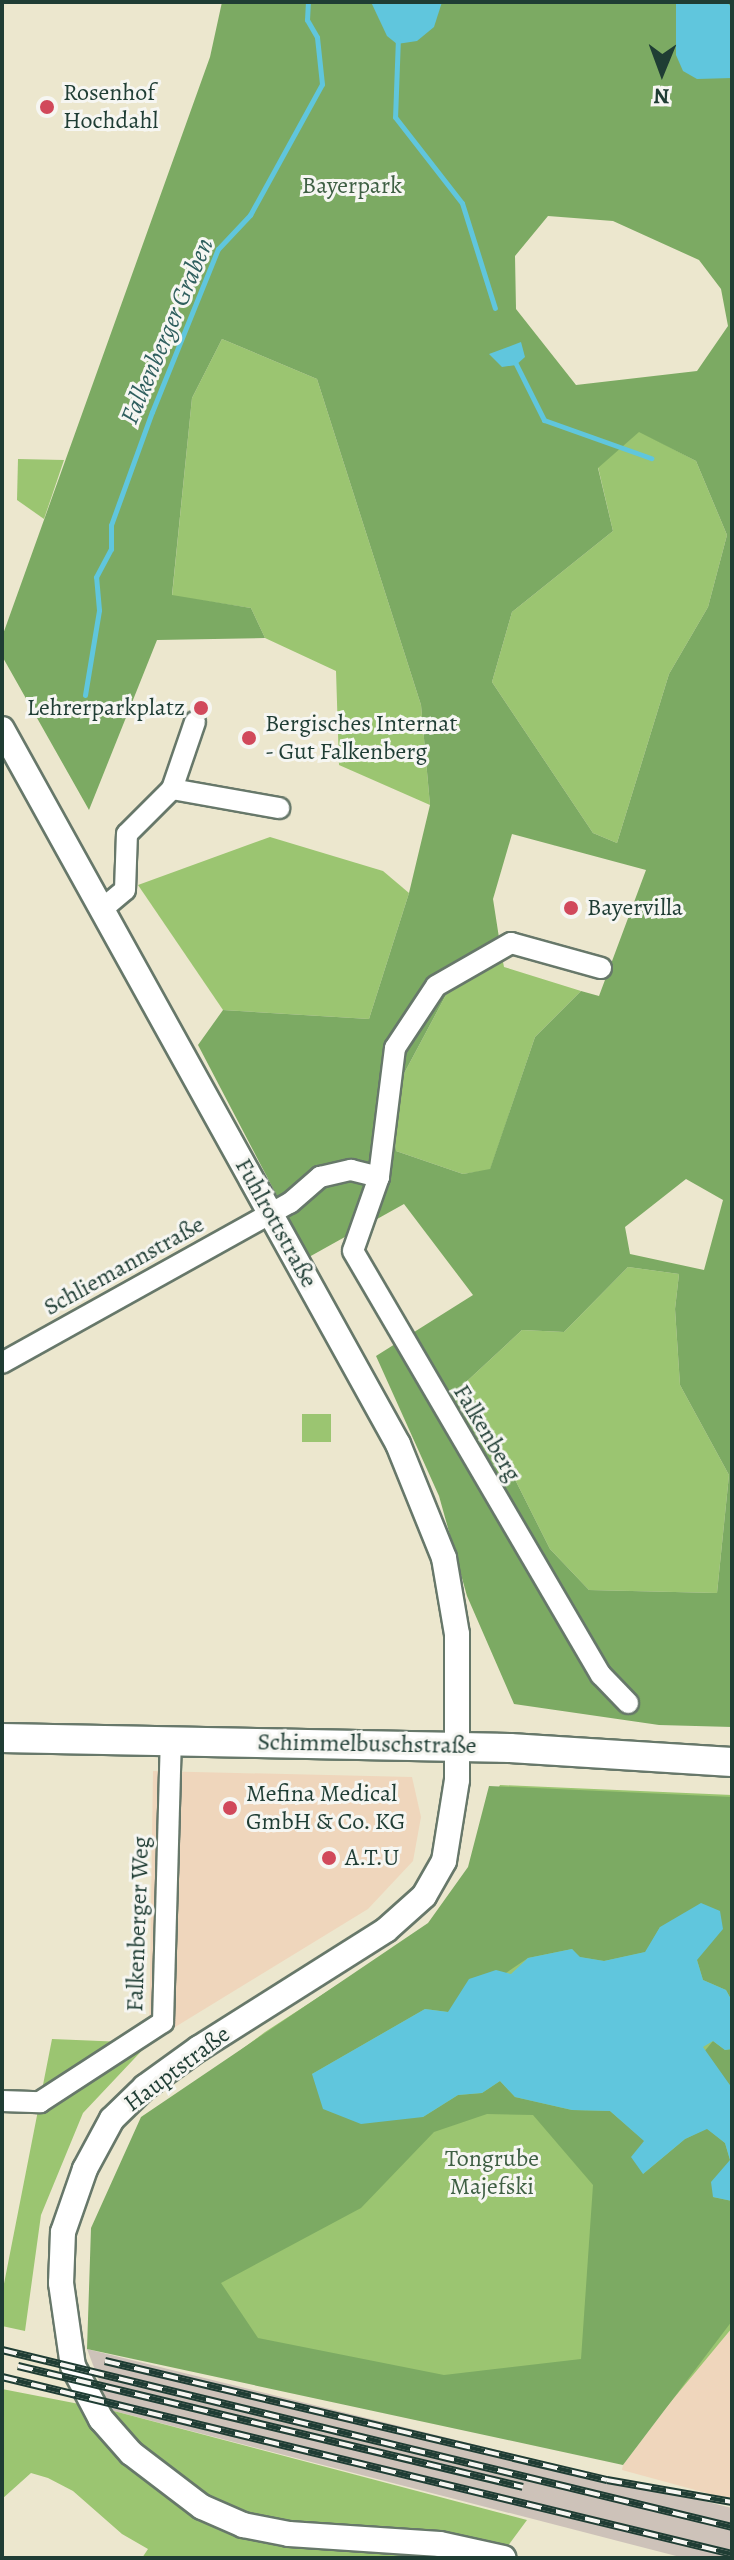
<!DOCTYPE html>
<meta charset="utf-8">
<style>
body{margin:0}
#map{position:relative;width:734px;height:2560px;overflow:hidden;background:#ece7ce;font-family:Alegreya,serif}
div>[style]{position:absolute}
.built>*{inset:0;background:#efd6bc}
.industrial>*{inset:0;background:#cdc2b9}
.green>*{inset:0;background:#9bc571;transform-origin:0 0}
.forest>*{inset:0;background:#7caa63}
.water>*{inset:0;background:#60c6dd}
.stream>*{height:5px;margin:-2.5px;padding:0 2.5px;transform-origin:2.5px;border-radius:2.5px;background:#60c6dd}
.roads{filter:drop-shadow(2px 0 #67786a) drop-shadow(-2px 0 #67786a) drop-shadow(0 2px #67786a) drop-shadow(0 -2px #67786a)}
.minor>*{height:20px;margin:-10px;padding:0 10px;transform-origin:10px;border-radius:10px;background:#fff}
.tertiary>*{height:24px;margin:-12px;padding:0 12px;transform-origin:12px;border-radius:12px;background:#fff}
.secondary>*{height:28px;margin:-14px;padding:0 14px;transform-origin:14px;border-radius:14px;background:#fff}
.rail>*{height:8px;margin-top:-4px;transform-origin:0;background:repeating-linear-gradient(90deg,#f6f6f2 0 15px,#1f3d34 0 30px);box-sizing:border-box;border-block:2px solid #1f3d34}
.dots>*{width:22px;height:22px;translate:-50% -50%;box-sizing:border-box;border:4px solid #f6f6f2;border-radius:50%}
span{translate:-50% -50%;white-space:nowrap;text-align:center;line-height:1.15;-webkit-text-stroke:6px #f6f6f2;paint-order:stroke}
.poi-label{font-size:24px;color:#1f3d34}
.left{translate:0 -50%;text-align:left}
.right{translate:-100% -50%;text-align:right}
.park-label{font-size:24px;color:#3e5f43}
.street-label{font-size:24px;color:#1f3d34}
.water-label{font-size:26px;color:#2f5f5e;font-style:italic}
.frame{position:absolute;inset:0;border:4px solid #1f3d34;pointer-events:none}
.north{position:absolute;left:622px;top:32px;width:80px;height:80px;-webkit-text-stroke:6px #f6f6f2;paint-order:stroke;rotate:181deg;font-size:22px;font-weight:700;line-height:32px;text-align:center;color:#1f3d34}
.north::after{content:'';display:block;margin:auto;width:28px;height:36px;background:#1f3d34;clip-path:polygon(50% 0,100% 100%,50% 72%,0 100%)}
</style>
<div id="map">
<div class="built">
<i style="clip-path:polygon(153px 1771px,412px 1777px,421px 1817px,413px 1861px,368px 1909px,149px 2043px)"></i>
<i style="clip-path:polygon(732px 2321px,732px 2500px,622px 2470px,623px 2465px)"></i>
</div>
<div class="industrial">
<i style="clip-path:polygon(87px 2349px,732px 2508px,732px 2558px,684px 2558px,110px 2410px)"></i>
</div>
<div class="green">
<i style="clip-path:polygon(222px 339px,317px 379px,421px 705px,430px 805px,339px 765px,336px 671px,265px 638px,251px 608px,172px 596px,192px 398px)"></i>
<i style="clip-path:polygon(639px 431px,696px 461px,727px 535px,708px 607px,669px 674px,617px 843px,593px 833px,492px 682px,512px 612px,613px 531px,598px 467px)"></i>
<i style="clip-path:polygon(18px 459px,64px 460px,44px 519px,17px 500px)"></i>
<i style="clip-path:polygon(270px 837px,383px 871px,409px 893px,369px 1019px,223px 1010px,138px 885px)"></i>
<i style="clip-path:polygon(502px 957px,504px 967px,581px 991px,535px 1037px,490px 1170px,463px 1174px,396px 1151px,392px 1096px,447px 993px)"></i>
<i style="clip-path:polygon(628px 1267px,679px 1274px,675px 1309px,680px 1385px,729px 1475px,717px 1593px,589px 1590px,550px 1549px,466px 1382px,522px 1330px,564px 1332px)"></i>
<i style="left:302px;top:1414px;width:29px;height:28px"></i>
<i style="clip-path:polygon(500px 1785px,732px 1795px,732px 2328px,625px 2457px,386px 2393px,102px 2280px,164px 2107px,265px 2032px,437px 1920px,470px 1874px,489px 1805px)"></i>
<i style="clip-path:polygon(52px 2039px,149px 2043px,83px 2113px,41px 2215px,25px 2331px,2px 2326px,2px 2294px)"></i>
<i style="clip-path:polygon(2px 2389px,110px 2410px,527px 2520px,499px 2558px,142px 2558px,148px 2549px,122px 2534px,73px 2491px,48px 2478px,31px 2473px,2px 2499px)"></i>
</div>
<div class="forest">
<i style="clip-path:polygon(evenodd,222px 2px,732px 2px,732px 1727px,659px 1725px,514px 1704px,467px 1596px,439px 1496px,376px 1356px,473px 1295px,404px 1204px,309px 1257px,198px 1045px,223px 1010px,369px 1019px,409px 893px,430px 805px,421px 705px,317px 379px,222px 339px,192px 398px,172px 595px,251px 608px,265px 638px,157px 640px,89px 810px,2px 656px,2px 637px,210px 57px,222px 2px,548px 216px,613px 221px,699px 260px,721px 289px,728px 326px,697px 371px,576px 385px,516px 309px,515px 256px,548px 216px,222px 2px,639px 432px,696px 461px,727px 535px,708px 607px,669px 674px,617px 843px,593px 833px,492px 682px,512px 612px,613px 531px,598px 468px,639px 432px,222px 2px,512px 834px,646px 870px,599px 996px,581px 991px,535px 1037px,490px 1169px,463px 1174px,396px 1151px,392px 1096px,447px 993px,502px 957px,493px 899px,512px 834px,222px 2px,686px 1179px,723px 1200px,704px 1270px,630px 1254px,625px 1227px,686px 1179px,222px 2px,628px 1267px,679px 1274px,675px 1309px,680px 1385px,729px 1475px,717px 1593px,589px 1590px,550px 1549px,466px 1382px,522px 1330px,564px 1332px,628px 1267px)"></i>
<i style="clip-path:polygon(evenodd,489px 1786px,732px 1797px,732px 2001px,726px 1990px,703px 1980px,697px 1960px,660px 1927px,646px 1952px,604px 1961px,579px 1957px,572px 1949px,528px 1958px,448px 2012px,425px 2009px,312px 2074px,423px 2117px,458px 2095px,482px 2093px,500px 2081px,515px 2097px,572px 2110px,610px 2111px,645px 2141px,643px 2174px,685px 2139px,707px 2128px,725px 2143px,730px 2160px,713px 2197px,732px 2201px,732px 2321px,623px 2465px,87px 2349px,91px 2228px,141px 2117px,428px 1923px,468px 1867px,489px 1786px,487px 2114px,533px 2115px,593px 2185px,581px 2359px,444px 2375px,258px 2338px,221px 2283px,361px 2208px,434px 2132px,487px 2114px)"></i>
<i style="clip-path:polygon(713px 2041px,725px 2050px,732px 2049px,732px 2088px,703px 2053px)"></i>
</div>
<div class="water">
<i style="clip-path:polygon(371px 2px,442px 2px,434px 27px,417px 41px,397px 44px,387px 36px)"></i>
<i style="clip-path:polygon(676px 2px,727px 2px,732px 8px,732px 78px,697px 79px,683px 71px,676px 55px)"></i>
<i style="clip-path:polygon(521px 342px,525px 357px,516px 365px,502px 367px,489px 354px)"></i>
<i style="clip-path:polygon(701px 1903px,720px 1911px,723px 1929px,697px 1960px,703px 1980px,726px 1990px,732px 2001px,732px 2049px,725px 2050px,713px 2041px,703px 2047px,732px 2088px,732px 2201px,713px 2197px,711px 2182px,730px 2160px,725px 2143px,707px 2129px,685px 2139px,643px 2174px,631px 2157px,644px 2141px,610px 2111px,572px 2110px,515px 2097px,500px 2081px,482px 2093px,458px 2095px,423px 2117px,361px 2124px,323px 2109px,312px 2074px,425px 2009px,448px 2012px,469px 1979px,496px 1970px,511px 1974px,528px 1958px,572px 1949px,580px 1957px,604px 1961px,645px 1952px,660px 1927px)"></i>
</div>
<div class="stream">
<i style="left:398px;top:37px;width:80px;rotate:92.1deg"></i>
<i style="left:395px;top:117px;width:109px;rotate:52.1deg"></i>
<i style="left:462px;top:203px;width:110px;rotate:72.6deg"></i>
<i style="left:515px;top:362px;width:65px;rotate:63.4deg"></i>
<i style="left:544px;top:420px;width:114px;rotate:19.6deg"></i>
<i style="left:85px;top:695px;width:86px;rotate:-80.6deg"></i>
<i style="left:99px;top:610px;width:33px;rotate:-95deg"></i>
<i style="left:96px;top:577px;width:32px;rotate:-62deg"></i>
<i style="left:111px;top:549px;width:24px;rotate:-90deg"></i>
<i style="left:111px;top:525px;width:120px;rotate:-70.1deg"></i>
<i style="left:152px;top:412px;width:176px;rotate:-68deg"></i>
<i style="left:218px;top:249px;width:47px;rotate:-46.7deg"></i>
<i style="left:250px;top:215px;width:149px;rotate:-61.2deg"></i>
<i style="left:322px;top:84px;width:47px;rotate:-96.1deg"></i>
<i style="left:317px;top:37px;width:20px;rotate:-120deg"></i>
<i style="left:307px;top:20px;width:18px;rotate:-87deg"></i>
</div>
<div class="roads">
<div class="minor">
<i style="left:172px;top:789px;width:71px;rotate:-71.1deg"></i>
<i style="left:101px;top:910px;width:31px;rotate:-40deg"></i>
<i style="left:125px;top:890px;width:56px;rotate:-88deg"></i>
<i style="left:127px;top:834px;width:64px;rotate:-45deg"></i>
<i style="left:172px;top:789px;width:109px;rotate:10.1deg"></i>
<i style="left:601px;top:968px;width:93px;rotate:-164.5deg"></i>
<i style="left:511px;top:943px;width:86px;rotate:150.2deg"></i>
<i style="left:436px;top:986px;width:74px;rotate:123.5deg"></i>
<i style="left:395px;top:1048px;width:130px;rotate:97.1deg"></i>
<i style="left:379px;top:1177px;width:78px;rotate:109.4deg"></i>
<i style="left:353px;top:1251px;width:491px;rotate:59.7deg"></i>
<i style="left:601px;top:1675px;width:39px;rotate:46deg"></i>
<i style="left:2px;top:1363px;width:329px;rotate:-29.1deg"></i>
<i style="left:290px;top:1203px;width:40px;rotate:-41deg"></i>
<i style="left:320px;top:1177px;width:32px;rotate:-13deg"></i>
<i style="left:351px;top:1170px;width:29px;rotate:14deg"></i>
<i style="left:2px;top:2101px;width:38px;rotate:2deg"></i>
<i style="left:40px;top:2102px;width:147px;rotate:-33deg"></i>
<i style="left:163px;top:2022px;width:282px;rotate:-88.4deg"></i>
</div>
<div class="tertiary">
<i style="left:2px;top:729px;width:817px;rotate:61.02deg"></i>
<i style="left:398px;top:1444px;width:123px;rotate:68deg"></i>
<i style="left:444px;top:1558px;width:77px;rotate:80.3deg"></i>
<i style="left:457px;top:1634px;width:146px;rotate:90deg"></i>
<i style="left:457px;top:1780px;width:82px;rotate:99.1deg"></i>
<i style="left:444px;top:1861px;width:40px;rotate:119.7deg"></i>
<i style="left:424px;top:1896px;width:51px;rotate:138.2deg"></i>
<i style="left:386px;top:1930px;width:221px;rotate:147.7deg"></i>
<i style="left:199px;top:2048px;width:67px;rotate:144.2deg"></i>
<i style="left:145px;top:2087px;width:46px;rotate:135.9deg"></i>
<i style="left:112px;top:2119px;width:57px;rotate:118.4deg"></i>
<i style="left:85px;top:2169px;width:67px;rotate:109.2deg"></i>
<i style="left:63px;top:2232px;width:51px;rotate:92.2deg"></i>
<i style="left:61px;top:2283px;width:84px;rotate:81.8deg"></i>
<i style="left:73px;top:2366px;width:60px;rotate:62.2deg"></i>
<i style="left:101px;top:2419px;width:45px;rotate:48.6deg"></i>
<i style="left:131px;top:2453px;width:89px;rotate:37.3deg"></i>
<i style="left:202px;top:2507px;width:45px;rotate:23.7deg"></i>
<i style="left:243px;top:2525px;width:47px;rotate:11.1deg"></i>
<i style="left:289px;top:2534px;width:151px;rotate:3.8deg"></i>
<i style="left:440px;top:2544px;width:65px;rotate:12.5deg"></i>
</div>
<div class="secondary">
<i style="left:2px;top:1738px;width:508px;rotate:1.13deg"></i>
<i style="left:510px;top:1748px;width:222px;rotate:3.6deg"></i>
</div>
</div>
<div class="rail">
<i style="left:2px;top:2350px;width:751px;rotate:13.63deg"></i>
<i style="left:105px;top:2361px;width:516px;rotate:13.34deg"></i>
<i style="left:607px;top:2480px;width:127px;rotate:10deg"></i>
<i style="left:18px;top:2366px;width:519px;rotate:13.47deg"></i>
<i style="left:2px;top:2377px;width:751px;rotate:13.63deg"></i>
</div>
<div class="dots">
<i style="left:47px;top:107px;background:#d1495b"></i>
<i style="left:201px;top:708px;background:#d1495b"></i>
<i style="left:249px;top:738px;background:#d1495b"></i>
<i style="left:571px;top:908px;background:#d1495b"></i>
<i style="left:230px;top:1808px;background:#d1495b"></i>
<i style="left:329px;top:1858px;background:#d1495b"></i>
</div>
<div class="poi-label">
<span class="left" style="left:63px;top:107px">Rosenhof<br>Hochdahl</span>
<span class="right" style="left:185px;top:708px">Lehrerparkplatz</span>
<span class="left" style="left:265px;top:738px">Bergisches Internat<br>- Gut Falkenberg</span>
<span class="left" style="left:587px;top:908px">Bayervilla</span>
<span class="left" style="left:246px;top:1808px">Mefina Medical<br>GmbH &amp; Co. KG</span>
<span class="left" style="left:345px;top:1858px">A.T.U</span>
</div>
<div class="park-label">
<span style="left:352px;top:186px">Bayerpark</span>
<span style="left:492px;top:2173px">Tongrube<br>Majefski</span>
</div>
<div class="street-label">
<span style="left:276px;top:1223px;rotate:61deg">Fuhlrottstraße</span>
<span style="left:124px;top:1266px;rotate:-29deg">Schliemannstraße</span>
<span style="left:487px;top:1433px;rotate:59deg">Falkenberg</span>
<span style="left:367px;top:1744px;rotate:1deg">Schimmelbuschstraße</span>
<span style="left:138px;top:1924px;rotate:-88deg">Falkenberger Weg</span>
<span style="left:177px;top:2069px;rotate:-37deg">Hauptstraße</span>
</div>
<div class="water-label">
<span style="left:167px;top:331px;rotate:-67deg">Falkenberger Graben</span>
</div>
<div class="frame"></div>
<div class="north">N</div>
</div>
